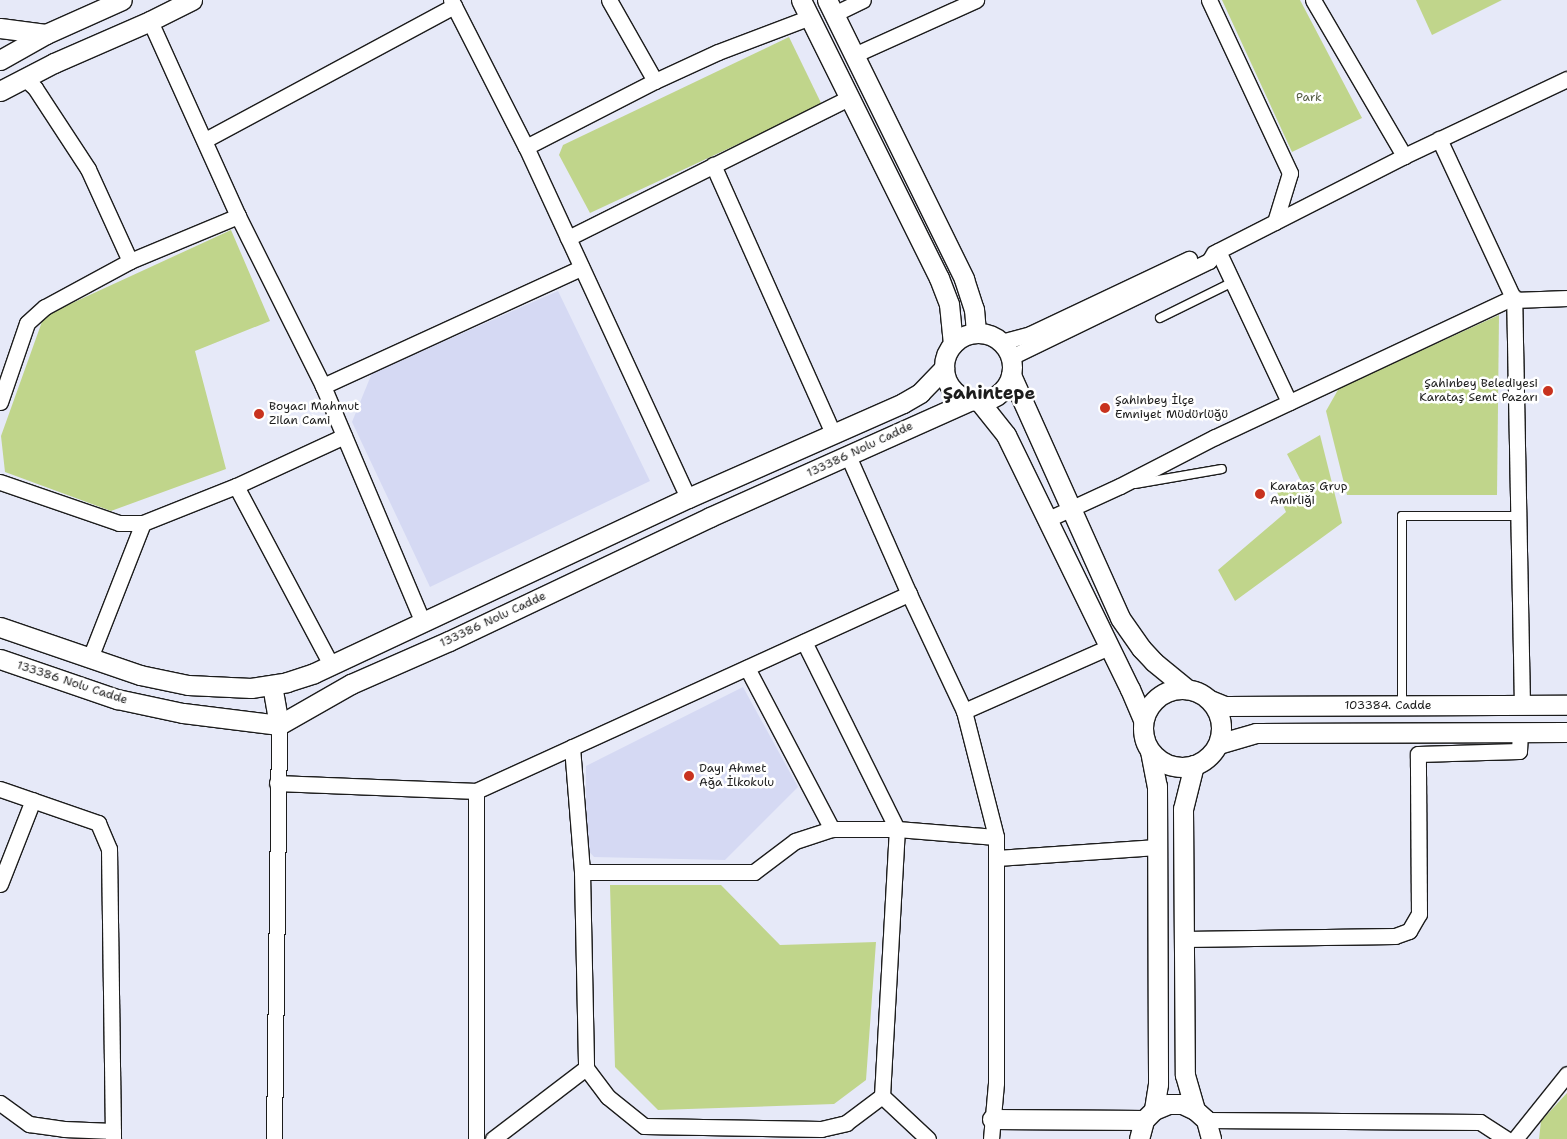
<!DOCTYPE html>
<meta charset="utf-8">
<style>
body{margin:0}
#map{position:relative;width:1567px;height:1139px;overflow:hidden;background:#e6e9f8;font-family:"Shantell Sans",sans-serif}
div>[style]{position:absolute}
.built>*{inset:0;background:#d5d9f3}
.green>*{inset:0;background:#c0d58b}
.roads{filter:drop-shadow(1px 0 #1c1c1c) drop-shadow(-1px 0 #1c1c1c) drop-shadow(0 1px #1c1c1c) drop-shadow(0 -1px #1c1c1c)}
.service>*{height:8px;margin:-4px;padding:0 4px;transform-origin:4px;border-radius:4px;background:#fff}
.minor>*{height:15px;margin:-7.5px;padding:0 7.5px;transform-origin:7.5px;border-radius:7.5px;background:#fff}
.tertiary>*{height:19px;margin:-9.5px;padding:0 9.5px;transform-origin:9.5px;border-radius:9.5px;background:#fff}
.tertiary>.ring{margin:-9.5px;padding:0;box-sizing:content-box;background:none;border:19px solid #fff;border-radius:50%}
.dots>*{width:14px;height:14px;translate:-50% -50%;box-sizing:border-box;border:2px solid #fff;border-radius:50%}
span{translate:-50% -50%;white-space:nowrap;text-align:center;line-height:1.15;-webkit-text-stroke:5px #fff;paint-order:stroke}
.park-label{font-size:12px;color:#555d43}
.poi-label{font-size:12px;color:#1c1c1c}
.right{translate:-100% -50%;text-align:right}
.left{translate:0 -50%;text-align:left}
.street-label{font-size:12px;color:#1c1c1c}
.district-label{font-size:18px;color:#1c1c1c;font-weight:700}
</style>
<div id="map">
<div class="built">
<i style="clip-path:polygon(558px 291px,650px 481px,430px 587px,352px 422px,372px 373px)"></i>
<i style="clip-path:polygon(743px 687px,798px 787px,725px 860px,594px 857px,586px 848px,586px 766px)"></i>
</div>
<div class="green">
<i style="clip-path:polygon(1222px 0,1300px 0,1362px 118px,1292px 152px)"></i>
<i style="clip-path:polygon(1416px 0,1502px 0,1432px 35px)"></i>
<i style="clip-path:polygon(789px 37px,822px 105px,590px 213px,559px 155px,563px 145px)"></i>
<i style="clip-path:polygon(231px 230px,270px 321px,195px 351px,226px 469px,111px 511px,5px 472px,1px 436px,44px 316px)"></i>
<i style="clip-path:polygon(1499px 315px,1497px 495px,1347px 495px,1326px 411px,1339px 388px)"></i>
<i style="clip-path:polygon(1320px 435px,1342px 523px,1235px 601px,1218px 570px,1286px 512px,1277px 492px,1301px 481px,1287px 454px)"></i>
<i style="clip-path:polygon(610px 885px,721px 885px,780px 945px,876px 942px,866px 1080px,834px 1104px,658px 1110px,615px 1067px)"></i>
<i style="clip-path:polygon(1567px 1093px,1567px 1139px,1539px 1139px,1541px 1121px)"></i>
</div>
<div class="roads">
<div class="service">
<i style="left:1160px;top:318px;width:81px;rotate:-26.3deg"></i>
<i style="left:1135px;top:484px;width:88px;rotate:-9.8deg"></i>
<i style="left:1402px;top:706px;width:190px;rotate:-90deg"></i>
<i style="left:1402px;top:516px;width:117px"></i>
</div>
<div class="minor">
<i style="left:451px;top:0;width:165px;rotate:63deg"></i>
<i style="left:526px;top:147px;width:145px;rotate:-27.1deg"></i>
<i style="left:655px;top:81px;width:69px;rotate:-24.7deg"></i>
<i style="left:718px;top:52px;width:98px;rotate:-20.8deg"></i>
<i style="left:609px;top:0;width:93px;rotate:60.4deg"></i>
<i style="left:1209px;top:0;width:191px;rotate:64.9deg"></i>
<i style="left:1290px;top:173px;width:51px;rotate:107deg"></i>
<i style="left:1313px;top:0;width:181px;rotate:59.7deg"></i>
<i style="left:834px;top:14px;width:32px;rotate:-26deg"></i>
<i style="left:150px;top:21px;width:214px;rotate:65.7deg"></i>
<i style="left:238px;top:216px;width:190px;rotate:63.4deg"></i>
<i style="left:323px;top:386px;width:257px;rotate:67.1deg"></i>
<i style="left:854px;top:55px;width:134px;rotate:-24.3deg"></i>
<i style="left:24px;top:78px;width:15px;rotate:42deg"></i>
<i style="left:35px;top:88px;width:97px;rotate:56.8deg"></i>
<i style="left:88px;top:169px;width:101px;rotate:65.5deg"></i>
<i style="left:1439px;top:139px;width:178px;rotate:65deg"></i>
<i style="left:205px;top:140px;width:283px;rotate:-28.3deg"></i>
<i style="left:526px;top:147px;width:387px;rotate:65.2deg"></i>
<i style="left:713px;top:165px;width:294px;rotate:65.9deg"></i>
<i style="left:568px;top:238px;width:314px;rotate:-26.5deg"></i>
<i style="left:1218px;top:251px;width:167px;rotate:64.8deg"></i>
<i style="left:1001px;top:342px;width:30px;rotate:-15deg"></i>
<i style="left:1030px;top:334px;width:176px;rotate:-25.3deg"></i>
<i style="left:1011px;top:357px;width:220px;rotate:-25.9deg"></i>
<i style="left:1209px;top:261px;width:9px;rotate:-58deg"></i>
<i style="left:1214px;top:253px;width:213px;rotate:-27deg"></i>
<i style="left:1404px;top:156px;width:180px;rotate:-25.3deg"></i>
<i style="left:323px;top:386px;width:284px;rotate:-24.6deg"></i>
<i style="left:0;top:402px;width:83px;rotate:-71.1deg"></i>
<i style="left:27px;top:323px;width:24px;rotate:-42deg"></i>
<i style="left:45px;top:307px;width:97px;rotate:-28.4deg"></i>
<i style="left:130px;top:261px;width:117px;rotate:-22.6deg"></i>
<i style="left:0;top:482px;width:126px;rotate:19deg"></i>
<i style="left:119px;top:523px;width:24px"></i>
<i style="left:143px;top:523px;width:100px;rotate:-21.7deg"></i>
<i style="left:236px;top:486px;width:119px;rotate:-24.8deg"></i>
<i style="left:236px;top:486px;width:203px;rotate:62deg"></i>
<i style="left:1046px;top:520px;width:81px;rotate:-24.7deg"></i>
<i style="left:1120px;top:486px;width:107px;rotate:-27.3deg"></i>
<i style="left:1215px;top:437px;width:330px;rotate:-25.1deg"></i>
<i style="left:909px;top:594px;width:129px;rotate:64.8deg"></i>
<i style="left:964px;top:711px;width:130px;rotate:75.7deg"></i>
<i style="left:996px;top:837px;width:246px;rotate:90deg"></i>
<i style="left:996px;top:1083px;width:56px;rotate:95.1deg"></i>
<i style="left:90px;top:658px;width:145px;rotate:-68.6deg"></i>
<i style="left:747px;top:668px;width:182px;rotate:62.2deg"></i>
<i style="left:1522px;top:706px;width:406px;rotate:-91.1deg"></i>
<i style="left:1514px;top:300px;width:53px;rotate:-2.2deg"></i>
<i style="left:964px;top:711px;width:158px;rotate:-23.8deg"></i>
<i style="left:572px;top:747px;width:125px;rotate:85.4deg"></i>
<i style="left:582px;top:872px;width:196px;rotate:88.8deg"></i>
<i style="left:586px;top:1068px;width:36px;rotate:53deg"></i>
<i style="left:608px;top:1097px;width:46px;rotate:38.9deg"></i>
<i style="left:644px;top:1126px;width:177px;rotate:1deg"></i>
<i style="left:821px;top:1129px;width:26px;rotate:-13deg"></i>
<i style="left:846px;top:1123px;width:45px;rotate:-36.9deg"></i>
<i style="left:882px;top:1096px;width:267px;rotate:-86.8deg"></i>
<i style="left:897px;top:829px;width:209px;rotate:-116.4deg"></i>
<i style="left:277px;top:783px;width:199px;rotate:2.3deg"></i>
<i style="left:476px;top:791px;width:348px;rotate:90deg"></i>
<i style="left:0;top:789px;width:104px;rotate:19.1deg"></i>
<i style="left:98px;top:823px;width:28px;rotate:67deg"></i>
<i style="left:109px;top:849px;width:290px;rotate:89.2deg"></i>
<i style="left:476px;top:791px;width:476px;rotate:-24.5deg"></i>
<i style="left:909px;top:594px;width:151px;rotate:-113.8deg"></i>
<i style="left:997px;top:858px;width:160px;rotate:-3.9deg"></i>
<i style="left:582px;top:872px;width:172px"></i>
<i style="left:754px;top:872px;width:51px;rotate:-37.1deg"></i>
<i style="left:795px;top:841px;width:39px;rotate:-18deg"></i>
<i style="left:832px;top:829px;width:65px"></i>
<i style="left:897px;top:829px;width:99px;rotate:4.6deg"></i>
<i style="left:0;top:884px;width:90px;rotate:-68.6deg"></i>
<i style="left:1184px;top:939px;width:211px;rotate:-0.8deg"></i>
<i style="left:1395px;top:936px;width:15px;rotate:-20deg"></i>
<i style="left:1409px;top:931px;width:20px;rotate:-60deg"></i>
<i style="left:1419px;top:914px;width:160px;rotate:-90.4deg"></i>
<i style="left:1418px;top:754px;width:101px;rotate:-1.7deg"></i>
<i style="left:1519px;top:751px;width:19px;rotate:-87deg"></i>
<i style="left:882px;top:1096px;width:63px;rotate:43.1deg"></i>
<i style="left:0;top:1103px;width:36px;rotate:36deg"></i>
<i style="left:29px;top:1124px;width:35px;rotate:8deg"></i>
<i style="left:64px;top:1129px;width:49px;rotate:2.3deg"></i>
<i style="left:1206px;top:1120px;width:274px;rotate:0.4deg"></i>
<i style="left:1480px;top:1122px;width:31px;rotate:33deg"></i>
<i style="left:274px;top:1139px;width:414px;rotate:-89.3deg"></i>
<i style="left:493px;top:1139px;width:117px;rotate:-37.4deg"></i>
<i style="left:1515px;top:1139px;width:83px;rotate:-51.3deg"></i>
</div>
<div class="tertiary">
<i style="left:801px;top:0;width:310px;rotate:63.6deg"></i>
<i style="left:939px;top:278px;width:28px;rotate:69deg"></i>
<i style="left:949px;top:304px;width:40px;rotate:84.3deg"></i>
<i style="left:827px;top:0;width:311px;rotate:63.8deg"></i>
<i style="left:964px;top:279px;width:32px;rotate:72deg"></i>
<i style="left:974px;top:309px;width:24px;rotate:85deg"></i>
<i style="left:0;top:28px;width:46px;rotate:7.4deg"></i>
<i style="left:0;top:60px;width:53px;rotate:-29.5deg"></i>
<i style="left:46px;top:34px;width:83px;rotate:-24.1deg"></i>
<i style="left:0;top:91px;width:61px;rotate:-27.4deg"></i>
<i style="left:54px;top:63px;width:105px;rotate:-23.6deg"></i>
<i style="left:150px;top:21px;width:47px;rotate:-26.6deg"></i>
<i class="ring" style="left:944px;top:333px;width:49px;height:49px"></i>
<i style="left:1011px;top:375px;width:266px;rotate:65.8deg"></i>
<i style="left:1120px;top:618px;width:37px;rotate:55deg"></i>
<i style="left:1141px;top:648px;width:19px;rotate:47deg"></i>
<i style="left:1154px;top:662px;width:43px;rotate:39.3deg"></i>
<i style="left:979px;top:401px;width:43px;rotate:51.5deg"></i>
<i style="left:1006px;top:435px;width:283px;rotate:64deg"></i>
<i style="left:1130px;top:689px;width:34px;rotate:67deg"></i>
<i style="left:0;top:627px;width:148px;rotate:18.9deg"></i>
<i style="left:140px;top:675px;width:49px;rotate:11.8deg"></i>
<i style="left:188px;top:685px;width:63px;rotate:2.7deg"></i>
<i style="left:251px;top:688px;width:36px;rotate:-9deg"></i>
<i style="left:287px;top:682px;width:28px;rotate:-18deg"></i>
<i style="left:314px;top:673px;width:413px;rotate:-25.1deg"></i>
<i style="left:688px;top:498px;width:235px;rotate:-23.8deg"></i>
<i style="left:903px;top:403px;width:20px;rotate:-30deg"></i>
<i style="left:920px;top:393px;width:35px;rotate:-46deg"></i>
<i style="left:0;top:659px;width:124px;rotate:18.9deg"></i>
<i style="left:117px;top:699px;width:67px;rotate:12deg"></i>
<i style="left:183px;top:713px;width:97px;rotate:7.1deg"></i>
<i style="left:279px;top:725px;width:83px;rotate:-29.7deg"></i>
<i style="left:351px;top:684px;width:107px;rotate:-23.7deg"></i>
<i style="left:449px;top:641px;width:289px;rotate:-25.4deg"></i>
<i style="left:710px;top:517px;width:286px;rotate:-24.1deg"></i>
<i style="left:272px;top:685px;width:41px;rotate:80.1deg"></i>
<i class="ring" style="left:1143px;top:689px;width:59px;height:59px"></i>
<i style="left:1210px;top:700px;width:16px;rotate:22deg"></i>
<i style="left:1225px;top:706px;width:342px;rotate:-0.2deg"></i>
<i style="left:1218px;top:744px;width:40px;rotate:-16deg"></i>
<i style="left:1256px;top:733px;width:311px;rotate:-0.2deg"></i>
<i style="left:1150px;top:751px;width:36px;rotate:79deg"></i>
<i style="left:1157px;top:786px;width:298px;rotate:89.8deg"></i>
<i style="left:1158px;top:1084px;width:26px;rotate:99deg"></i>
<i style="left:1194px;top:765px;width:45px;rotate:104deg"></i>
<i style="left:1183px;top:809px;width:266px;rotate:89.6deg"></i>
<i style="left:1185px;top:1075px;width:36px;rotate:74deg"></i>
<i style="left:992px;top:1119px;width:152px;rotate:0.4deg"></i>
<i style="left:1139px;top:1139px;width:20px;rotate:-75deg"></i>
<i style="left:1144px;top:1120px;width:14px;rotate:-45deg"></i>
<i style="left:1154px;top:1110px;width:15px;rotate:-23deg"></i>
<i style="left:1168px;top:1104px;width:14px"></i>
<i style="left:1182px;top:1104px;width:14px;rotate:25deg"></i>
<i style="left:1195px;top:1110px;width:15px;rotate:42deg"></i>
<i style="left:1206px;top:1120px;width:20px;rotate:75deg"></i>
</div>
</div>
<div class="dots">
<i style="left:1548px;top:391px;background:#c8321e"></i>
<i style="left:1105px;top:408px;background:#c8321e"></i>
<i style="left:259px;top:414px;background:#c8321e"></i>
<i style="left:1260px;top:494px;background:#c8321e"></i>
<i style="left:689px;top:776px;background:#c8321e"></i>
</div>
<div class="park-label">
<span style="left:1309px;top:98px">Park</span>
</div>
<div class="poi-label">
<span class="right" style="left:1538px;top:391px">Şahinbey Belediyesi<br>Karataş Semt Pazarı</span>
<span class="left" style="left:1115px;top:408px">Şahinbey İlçe<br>Emniyet Müdürlüğü</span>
<span class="left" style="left:269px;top:414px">Boyacı Mahmut<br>Zilan Cami</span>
<span class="left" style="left:1270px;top:494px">Karataş Grup<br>Amirliği</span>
<span class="left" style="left:699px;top:776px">Dayı Ahmet<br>Ağa İlkokulu</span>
</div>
<div class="street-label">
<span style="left:860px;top:450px;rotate:-25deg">133386 Nolu Cadde</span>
<span style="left:493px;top:620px;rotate:-25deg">133386 Nolu Cadde</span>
<span style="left:72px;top:683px;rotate:18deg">133386 Nolu Cadde</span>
<span style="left:1388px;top:706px">103384. Cadde</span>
</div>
<div class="district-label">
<span style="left:989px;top:393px">Şahintepe</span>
</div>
</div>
